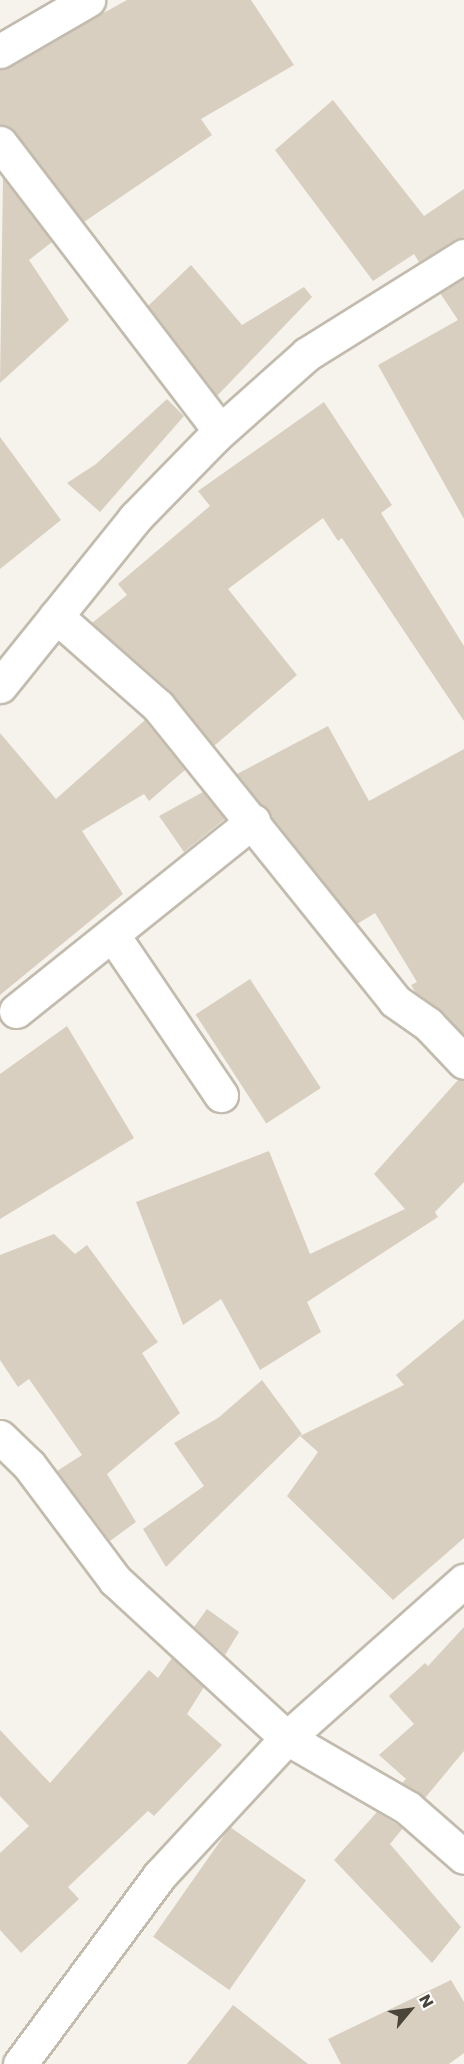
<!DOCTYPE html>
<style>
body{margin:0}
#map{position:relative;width:464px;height:2064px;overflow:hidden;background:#f6f3ec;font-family:Poppins,sans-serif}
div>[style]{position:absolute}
.building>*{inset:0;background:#d8cfc1;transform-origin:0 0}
.roads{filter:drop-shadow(2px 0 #c2bbae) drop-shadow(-2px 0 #c2bbae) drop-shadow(0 2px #c2bbae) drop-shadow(0 -2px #c2bbae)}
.minor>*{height:33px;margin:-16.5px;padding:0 16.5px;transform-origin:16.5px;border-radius:16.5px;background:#fff}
span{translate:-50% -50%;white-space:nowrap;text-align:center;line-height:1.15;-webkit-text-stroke:6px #fff;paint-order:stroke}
.north{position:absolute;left:380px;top:1980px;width:60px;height:60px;-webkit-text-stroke:4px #fff;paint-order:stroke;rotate:61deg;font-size:16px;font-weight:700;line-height:24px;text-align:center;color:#4b4439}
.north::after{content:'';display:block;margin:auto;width:21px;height:27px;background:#4b4439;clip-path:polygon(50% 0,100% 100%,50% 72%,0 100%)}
</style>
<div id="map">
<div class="building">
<i style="clip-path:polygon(127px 0,251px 0,294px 65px,201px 119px,212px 135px,84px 222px,15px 132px,0 125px,0 70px)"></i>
<i style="clip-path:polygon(333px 100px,424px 216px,464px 189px,464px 237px,419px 262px,414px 254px,373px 281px,275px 150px)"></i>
<i style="clip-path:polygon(3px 178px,52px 242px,29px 260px,69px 320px,0 383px)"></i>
<i style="clip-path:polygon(191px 265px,242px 325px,304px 287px,312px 297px,217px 396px,148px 306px)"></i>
<i style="clip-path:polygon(464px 278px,464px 519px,378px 365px,458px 320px,440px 293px)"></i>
<i style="clip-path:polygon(167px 399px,184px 416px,100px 512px,67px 483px,96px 464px)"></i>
<i style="clip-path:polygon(324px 402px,392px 505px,381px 513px,464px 646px,464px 721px,342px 538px,338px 541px,323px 518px,228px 589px,297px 675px,214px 746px,171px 692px,92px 623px,127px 595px,118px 584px,210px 506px,198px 491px)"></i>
<i style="clip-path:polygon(0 437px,61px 520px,0 569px)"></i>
<i style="clip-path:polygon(145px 720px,185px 770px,149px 801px,144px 794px,82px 831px,123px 894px,0 995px,0 733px,56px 799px)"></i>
<i style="clip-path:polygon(328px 726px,369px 801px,464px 749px,464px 1035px,416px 993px,411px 985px,417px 982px,375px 913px,357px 924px,237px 774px)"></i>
<i style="clip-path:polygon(203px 792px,225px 819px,184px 852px,159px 816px)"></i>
<i style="left:250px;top:979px;width:130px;height:65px;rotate:57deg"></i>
<i style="clip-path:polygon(67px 1026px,134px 1138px,0 1219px,0 1074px)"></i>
<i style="clip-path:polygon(458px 1080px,464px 1080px,464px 1182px,435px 1212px,438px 1217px,307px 1302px,321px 1332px,260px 1370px,221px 1299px,183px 1325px,136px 1202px,269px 1151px,310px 1254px,405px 1209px,374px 1174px)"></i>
<i style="clip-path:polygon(54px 1234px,75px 1254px,87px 1245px,158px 1342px,142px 1353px,180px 1413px,107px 1474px,136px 1522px,110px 1541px,57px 1471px,82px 1455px,29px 1379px,18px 1387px,0 1360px,0 1255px)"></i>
<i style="clip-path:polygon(464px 1319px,464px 1538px,393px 1600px,287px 1496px,318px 1452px,300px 1436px,404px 1385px,396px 1375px)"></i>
<i style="clip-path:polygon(262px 1380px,302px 1434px,166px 1567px,143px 1529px,204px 1486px,174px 1443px,218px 1418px)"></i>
<i style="clip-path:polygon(207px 1609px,239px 1632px,225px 1655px,194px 1627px)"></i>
<i style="clip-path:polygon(464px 1627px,464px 1751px,425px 1798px,402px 1783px,406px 1779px,379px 1755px,414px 1724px,389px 1696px,425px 1663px,428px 1666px)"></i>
<i style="clip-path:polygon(172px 1658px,204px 1687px,187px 1714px,222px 1745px,154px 1816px,148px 1811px,68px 1887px,79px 1899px,21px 1953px,0 1930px,0 1853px,29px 1826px,0 1796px,0 1730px,50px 1783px,149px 1670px,158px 1678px)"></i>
<i style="clip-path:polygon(377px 1812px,403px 1828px,390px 1844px,461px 1927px,432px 1963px,334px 1860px)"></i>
<i style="left:230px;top:1827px;width:93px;height:134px;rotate:35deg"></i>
<i style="clip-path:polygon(451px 1980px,464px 2002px,464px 2053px,449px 2064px,341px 2064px,328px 2039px)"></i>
<i style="clip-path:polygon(233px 2005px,308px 2064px,187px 2064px)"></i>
</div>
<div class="roads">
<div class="minor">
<i style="left:0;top:51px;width:102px;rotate:-30.1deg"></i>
<i style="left:0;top:143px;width:362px;rotate:52.6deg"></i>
<i style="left:56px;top:616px;width:136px;rotate:41.4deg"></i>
<i style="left:158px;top:706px;width:378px;rotate:51.2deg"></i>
<i style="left:395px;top:1001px;width:40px;rotate:34.9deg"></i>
<i style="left:428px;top:1024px;width:52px;rotate:46.5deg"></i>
<i style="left:0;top:686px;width:216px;rotate:-51.2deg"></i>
<i style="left:135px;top:518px;width:115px;rotate:-45.7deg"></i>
<i style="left:215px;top:436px;width:123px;rotate:-41.7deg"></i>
<i style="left:307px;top:354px;width:185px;rotate:-32deg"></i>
<i style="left:114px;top:937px;width:191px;rotate:55.9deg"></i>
<i style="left:16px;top:1011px;width:304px;rotate:-38.7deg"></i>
<i style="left:0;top:1437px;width:40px;rotate:44deg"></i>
<i style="left:29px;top:1465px;width:144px;rotate:53.2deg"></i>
<i style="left:115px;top:1580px;width:234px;rotate:42.6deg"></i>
<i style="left:287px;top:1738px;width:140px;rotate:30deg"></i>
<i style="left:408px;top:1808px;width:74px;rotate:41.2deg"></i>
<i style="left:20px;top:2064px;width:234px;rotate:-53.5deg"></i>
<i style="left:159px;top:1876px;width:188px;rotate:-47.2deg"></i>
<i style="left:287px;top:1738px;width:237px;rotate:-41.6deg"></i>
</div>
</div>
<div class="north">N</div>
</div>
